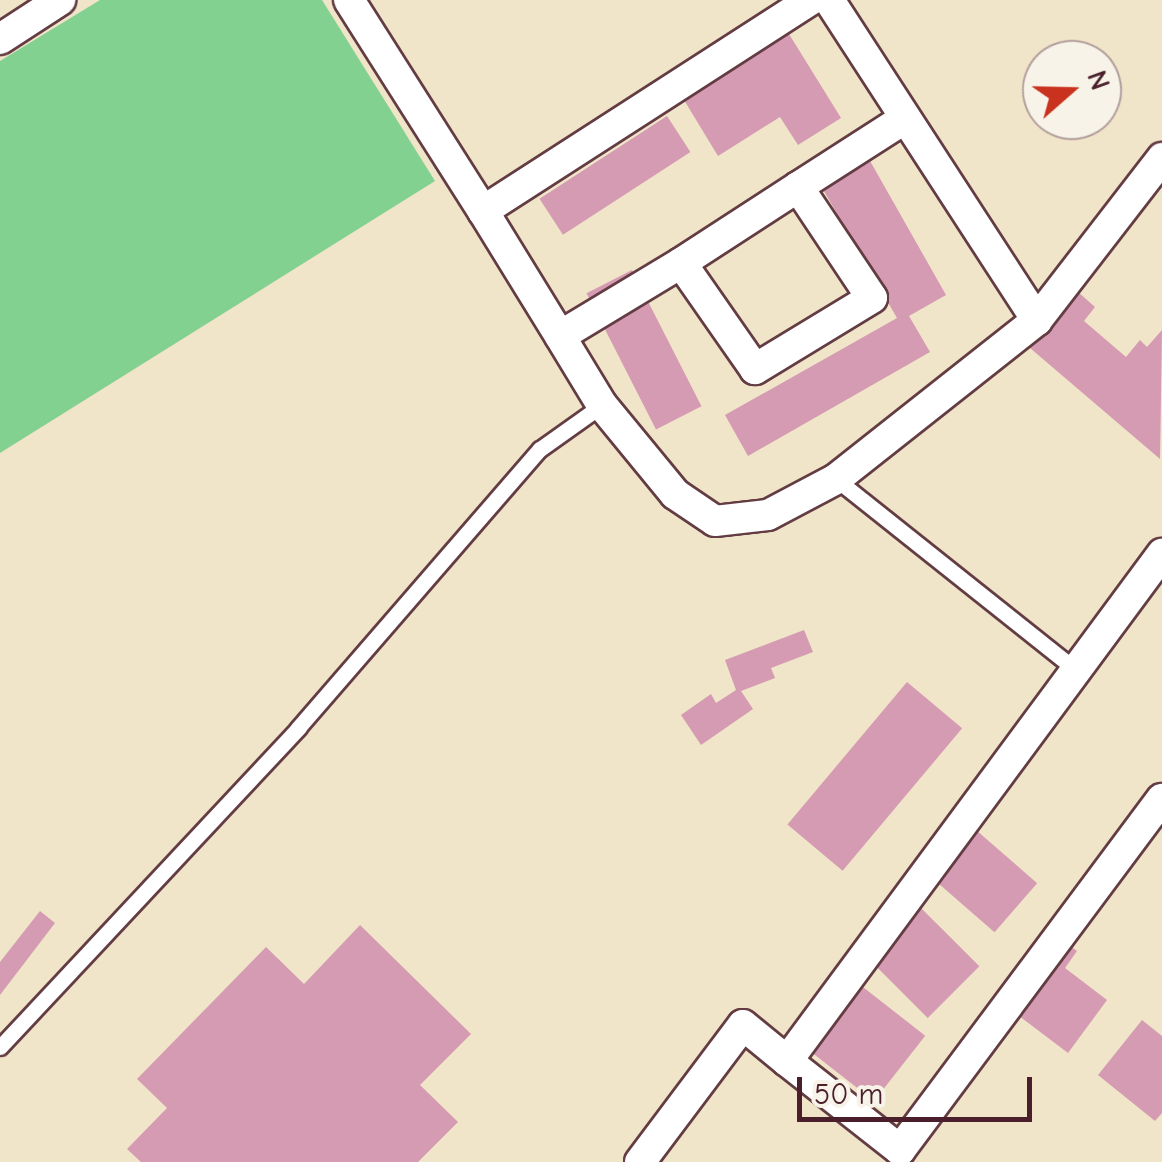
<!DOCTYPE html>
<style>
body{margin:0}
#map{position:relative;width:1162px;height:1162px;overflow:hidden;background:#f0e4c9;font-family:"Comic Neue",sans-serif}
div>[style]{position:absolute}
.green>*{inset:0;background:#83d190}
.building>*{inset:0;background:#d59bb3;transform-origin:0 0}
.roads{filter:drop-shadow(2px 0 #633d43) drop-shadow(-2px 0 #633d43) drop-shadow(0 2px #633d43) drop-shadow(0 -2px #633d43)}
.lane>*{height:15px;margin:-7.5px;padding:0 7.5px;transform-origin:7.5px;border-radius:7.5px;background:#fff}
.street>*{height:30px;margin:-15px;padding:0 15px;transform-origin:15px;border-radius:15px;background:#fff}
span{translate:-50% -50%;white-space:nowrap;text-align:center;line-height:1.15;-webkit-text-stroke:8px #f7f3e8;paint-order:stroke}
.north{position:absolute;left:1022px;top:40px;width:100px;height:100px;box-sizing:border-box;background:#f7f3e8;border:2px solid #b29e9c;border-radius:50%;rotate:70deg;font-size:28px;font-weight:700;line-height:40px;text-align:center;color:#4a1f2b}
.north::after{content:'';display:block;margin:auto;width:35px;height:45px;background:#c8321e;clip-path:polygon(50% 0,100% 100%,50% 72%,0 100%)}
.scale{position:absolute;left:797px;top:1077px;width:235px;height:45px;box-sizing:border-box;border:5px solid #4a1f2b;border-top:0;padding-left:12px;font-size:30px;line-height:35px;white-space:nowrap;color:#4a1f2b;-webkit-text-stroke:8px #f7f3e8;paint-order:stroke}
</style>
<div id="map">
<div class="green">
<i style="clip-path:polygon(100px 0,322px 0,435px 181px,0 453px,0 61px)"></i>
</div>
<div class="building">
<i style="clip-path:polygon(789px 34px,841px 118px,798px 145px,780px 117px,718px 156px,684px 100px)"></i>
<i style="left:667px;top:116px;width:43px;height:152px;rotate:57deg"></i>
<i style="clip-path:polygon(861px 145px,946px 295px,909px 316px,930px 352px,748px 456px,725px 415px,897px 318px,813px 172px)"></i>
<i style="left:632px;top:270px;width:153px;height:51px;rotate:63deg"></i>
<i style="clip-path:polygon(1078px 292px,1095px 307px,1084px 321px,1126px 357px,1140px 340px,1147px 347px,1162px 330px,1160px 459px,1030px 348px)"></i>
<i style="clip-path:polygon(804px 630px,813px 652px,771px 668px,775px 678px,741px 691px,753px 709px,701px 745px,681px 715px,711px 694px,716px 703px,736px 690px,725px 660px)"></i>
<i style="left:907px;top:682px;width:72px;height:186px;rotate:40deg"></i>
<i style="left:976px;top:830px;width:81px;height:65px;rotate:41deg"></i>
<i style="left:915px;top:902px;width:91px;height:73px;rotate:45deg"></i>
<i style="clip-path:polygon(40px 911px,55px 923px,0 995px,0 962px)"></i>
<i style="clip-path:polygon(360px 925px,471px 1034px,420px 1085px,458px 1122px,418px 1162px,141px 1162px,127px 1149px,167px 1108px,137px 1079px,266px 947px,304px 984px)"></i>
<i style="clip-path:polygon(1053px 934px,1077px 951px,1065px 968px,1107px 1000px,1068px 1053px,1002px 1003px)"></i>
<i style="left:859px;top:984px;width:84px;height:83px;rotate:38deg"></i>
<i style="clip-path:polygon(1142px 1020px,1162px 1036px,1162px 1113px,1155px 1121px,1098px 1075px)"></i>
</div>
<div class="roads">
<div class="lane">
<i style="left:836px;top:479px;width:307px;rotate:38.5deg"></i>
<i style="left:0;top:1047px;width:437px;rotate:-46.9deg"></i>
<i style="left:298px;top:728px;width:369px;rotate:-49.1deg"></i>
<i style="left:540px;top:449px;width:76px;rotate:-35.4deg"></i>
</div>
<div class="street">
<i style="left:349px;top:0;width:250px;rotate:57.6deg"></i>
<i style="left:829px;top:0;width:382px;rotate:57deg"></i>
<i style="left:0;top:39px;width:72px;rotate:-33deg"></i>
<i style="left:798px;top:187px;width:133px;rotate:56.3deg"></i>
<i style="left:872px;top:298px;width:137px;rotate:148.7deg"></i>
<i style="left:755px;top:369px;width:129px;rotate:-124.9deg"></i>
<i style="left:681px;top:263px;width:140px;rotate:-33deg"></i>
<i style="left:798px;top:187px;width:122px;rotate:-32.7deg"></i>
<i style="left:681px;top:263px;width:141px;rotate:148.9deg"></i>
<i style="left:560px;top:336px;width:147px;rotate:-121.6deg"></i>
<i style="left:483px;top:211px;width:390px;rotate:-32.8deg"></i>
<i style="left:560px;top:336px;width:81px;rotate:58.7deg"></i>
<i style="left:602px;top:405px;width:115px;rotate:50.6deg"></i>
<i style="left:675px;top:494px;width:48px;rotate:34deg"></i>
<i style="left:715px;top:521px;width:53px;rotate:-6.5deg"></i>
<i style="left:768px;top:515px;width:77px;rotate:-27.9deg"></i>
<i style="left:836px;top:479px;width:256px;rotate:-38.3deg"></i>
<i style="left:1037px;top:320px;width:205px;rotate:-52.3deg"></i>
<i style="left:787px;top:1061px;width:144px;rotate:38.2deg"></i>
<i style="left:900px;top:1150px;width:438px;rotate:-53.3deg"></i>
<i style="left:640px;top:1162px;width:171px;rotate:-53.1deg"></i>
<i style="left:743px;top:1025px;width:57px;rotate:39.3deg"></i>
<i style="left:787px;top:1061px;width:631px;rotate:-53.51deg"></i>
</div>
</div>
<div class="north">N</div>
<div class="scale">50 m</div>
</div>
